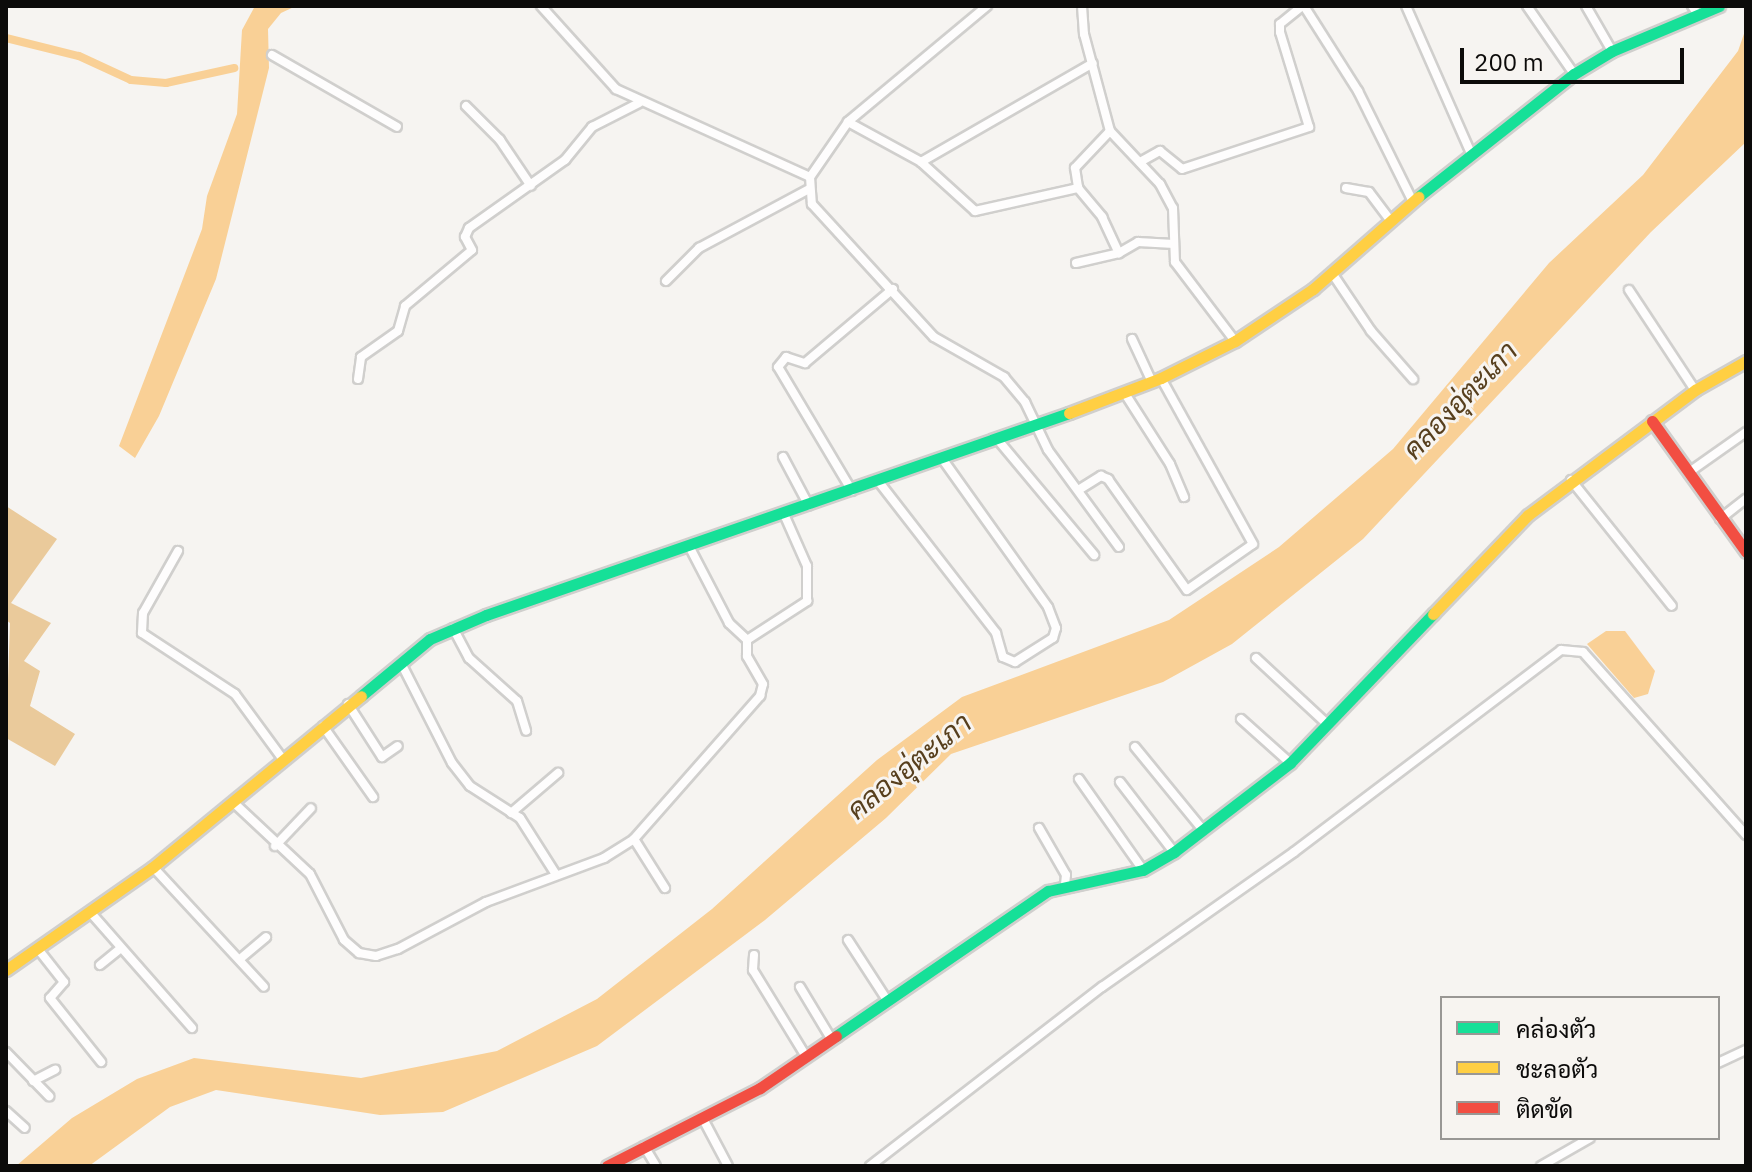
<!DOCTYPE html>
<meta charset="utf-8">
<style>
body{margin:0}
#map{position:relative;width:1752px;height:1172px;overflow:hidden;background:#f6f4f1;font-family:"IBM Plex Sans",Sarabun,sans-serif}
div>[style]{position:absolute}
.forest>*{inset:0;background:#eaca9b}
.water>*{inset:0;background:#f9d096}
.canal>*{height:8px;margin:-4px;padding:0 4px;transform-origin:4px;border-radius:4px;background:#f9d096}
.roads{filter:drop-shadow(2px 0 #d0cfcd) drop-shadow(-2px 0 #d0cfcd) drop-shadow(0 2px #d0cfcd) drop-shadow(0 -2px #d0cfcd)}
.street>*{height:8px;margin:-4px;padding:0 4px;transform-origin:4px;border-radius:4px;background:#fefdfd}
.fast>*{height:11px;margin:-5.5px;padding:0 5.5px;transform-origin:5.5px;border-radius:5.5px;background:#16e098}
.slow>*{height:11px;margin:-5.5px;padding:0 5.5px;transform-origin:5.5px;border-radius:5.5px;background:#ffcf43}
.jam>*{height:11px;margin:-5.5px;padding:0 5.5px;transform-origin:5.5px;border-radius:5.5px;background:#f24e42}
span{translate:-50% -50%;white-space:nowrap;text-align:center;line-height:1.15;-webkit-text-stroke:6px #f7f4f0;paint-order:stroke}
.water-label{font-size:28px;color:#573f1d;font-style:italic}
.frame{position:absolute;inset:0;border:8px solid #0c0b0a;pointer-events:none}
.legend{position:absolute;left:1440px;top:996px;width:280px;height:144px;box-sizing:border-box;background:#f7f4f0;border:2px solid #999794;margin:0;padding:10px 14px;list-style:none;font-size:24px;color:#0c0b0a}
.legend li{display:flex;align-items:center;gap:16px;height:40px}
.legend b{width:40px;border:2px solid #999794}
.scale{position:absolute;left:1460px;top:48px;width:224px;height:36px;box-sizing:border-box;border:4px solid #0c0b0a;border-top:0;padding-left:10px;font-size:24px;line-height:28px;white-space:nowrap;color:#0c0b0a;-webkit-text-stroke:6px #f7f4f0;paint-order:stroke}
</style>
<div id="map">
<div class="forest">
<i style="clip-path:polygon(6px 506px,57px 539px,11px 603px,51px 623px,24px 661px,40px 671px,30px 706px,75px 734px,55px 766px,6px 738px,10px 623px,6px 620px)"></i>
</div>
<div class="water">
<i style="clip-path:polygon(255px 6px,296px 6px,281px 13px,268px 29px,269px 68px,216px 279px,159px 416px,135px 458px,119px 446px,202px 229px,207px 196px,237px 114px,242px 30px)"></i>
<i style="clip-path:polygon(1746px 28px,1746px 142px,1651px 232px,1363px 539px,1232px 644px,1163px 682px,951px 754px,886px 818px,765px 920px,597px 1046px,443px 1112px,380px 1115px,216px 1090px,170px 1107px,89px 1166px,16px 1166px,72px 1118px,137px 1079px,194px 1058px,361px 1078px,497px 1051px,597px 999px,712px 909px,877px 760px,962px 697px,1169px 620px,1279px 547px,1393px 449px,1549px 263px,1643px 175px,1738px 51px)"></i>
<i style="clip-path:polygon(1606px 631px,1625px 631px,1655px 671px,1648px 694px,1634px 698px,1587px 644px)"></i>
</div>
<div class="canal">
<i style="left:6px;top:38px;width:75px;rotate:13.9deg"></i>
<i style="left:79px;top:56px;width:57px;rotate:24.8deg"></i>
<i style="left:131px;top:80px;width:35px;rotate:5deg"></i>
<i style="left:166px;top:83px;width:70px;rotate:-12.4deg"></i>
</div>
<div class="roads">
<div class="street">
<i style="left:541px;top:6px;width:112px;rotate:47.9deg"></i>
<i style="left:616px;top:89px;width:213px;rotate:24.4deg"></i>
<i style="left:987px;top:6px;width:181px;rotate:140.2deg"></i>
<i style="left:848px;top:122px;width:67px;rotate:124.6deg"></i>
<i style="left:810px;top:177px;width:27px;rotate:86deg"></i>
<i style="left:812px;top:204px;width:180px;rotate:47.5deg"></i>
<i style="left:934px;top:337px;width:81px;rotate:29.7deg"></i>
<i style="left:1004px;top:377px;width:33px;rotate:50deg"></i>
<i style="left:1025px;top:402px;width:53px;rotate:64.4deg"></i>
<i style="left:1048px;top:450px;width:120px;rotate:53.8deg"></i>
<i style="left:1082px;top:6px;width:28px;rotate:86deg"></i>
<i style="left:1084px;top:34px;width:100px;rotate:75deg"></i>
<i style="left:1110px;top:131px;width:73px;rotate:46.7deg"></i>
<i style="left:1160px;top:184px;width:27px;rotate:62deg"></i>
<i style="left:1173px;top:208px;width:54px;rotate:87.9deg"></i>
<i style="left:1175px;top:262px;width:99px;rotate:52.8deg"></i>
<i style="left:1304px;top:6px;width:101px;rotate:57.6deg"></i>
<i style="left:1358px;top:91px;width:122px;rotate:63.6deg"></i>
<i style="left:1406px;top:6px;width:158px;rotate:66.2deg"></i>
<i style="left:1527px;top:6px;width:83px;rotate:55.3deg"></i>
<i style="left:1586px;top:6px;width:52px;rotate:60deg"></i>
<i style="left:1692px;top:6px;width:9px;rotate:54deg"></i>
<i style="left:272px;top:55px;width:144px;rotate:29.9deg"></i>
<i style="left:466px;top:106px;width:48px;rotate:45deg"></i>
<i style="left:500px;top:140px;width:55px;rotate:56deg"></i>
<i style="left:848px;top:122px;width:83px;rotate:28.7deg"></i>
<i style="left:921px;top:162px;width:198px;rotate:-29.9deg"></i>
<i style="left:1110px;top:131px;width:51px;rotate:133.4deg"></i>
<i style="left:1075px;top:168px;width:20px;rotate:81deg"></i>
<i style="left:1078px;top:188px;width:38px;rotate:50deg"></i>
<i style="left:1102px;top:217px;width:40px;rotate:65deg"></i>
<i style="left:921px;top:162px;width:73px;rotate:42.2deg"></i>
<i style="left:975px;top:211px;width:106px;rotate:-12.6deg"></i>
<i style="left:1140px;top:162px;width:23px;rotate:-29deg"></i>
<i style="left:1160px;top:151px;width:28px;rotate:39deg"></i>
<i style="left:1182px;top:169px;width:134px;rotate:-18.3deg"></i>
<i style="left:1309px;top:127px;width:99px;rotate:-107deg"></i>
<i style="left:1280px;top:32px;width:8px;rotate:-90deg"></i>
<i style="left:1280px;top:24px;width:28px;rotate:-39deg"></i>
<i style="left:1346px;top:188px;width:23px;rotate:10deg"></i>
<i style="left:1369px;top:192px;width:36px;rotate:53deg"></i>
<i style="left:1076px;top:263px;width:44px;rotate:-13.1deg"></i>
<i style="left:1119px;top:253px;width:22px;rotate:-30deg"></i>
<i style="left:1138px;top:242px;width:36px;rotate:3deg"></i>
<i style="left:1332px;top:273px;width:70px;rotate:56.1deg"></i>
<i style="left:1371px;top:331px;width:64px;rotate:48.8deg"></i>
<i style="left:666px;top:281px;width:47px;rotate:-45deg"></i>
<i style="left:699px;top:248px;width:125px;rotate:-28.2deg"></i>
<i style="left:1629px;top:290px;width:120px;rotate:56.6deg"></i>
<i style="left:1132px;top:339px;width:47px;rotate:65.1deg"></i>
<i style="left:358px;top:379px;width:22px;rotate:-82deg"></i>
<i style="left:361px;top:357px;width:45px;rotate:-35.1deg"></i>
<i style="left:398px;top:331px;width:26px;rotate:-74deg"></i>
<i style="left:405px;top:306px;width:87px;rotate:-39.9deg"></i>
<i style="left:472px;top:250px;width:15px;rotate:-118deg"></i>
<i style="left:465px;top:237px;width:10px;rotate:-66deg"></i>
<i style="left:469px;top:228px;width:118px;rotate:-35.3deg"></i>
<i style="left:565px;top:160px;width:43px;rotate:-50.7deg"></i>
<i style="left:592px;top:127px;width:53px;rotate:-27.1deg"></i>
<i style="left:1124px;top:392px;width:85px;rotate:57.4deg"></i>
<i style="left:1170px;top:464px;width:36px;rotate:67deg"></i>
<i style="left:998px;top:440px;width:150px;rotate:50.1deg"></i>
<i style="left:783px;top:457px;width:55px;rotate:62deg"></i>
<i style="left:1688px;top:473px;width:71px;rotate:-35.3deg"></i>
<i style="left:1571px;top:480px;width:161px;rotate:51.3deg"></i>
<i style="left:879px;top:482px;width:191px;rotate:52.2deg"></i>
<i style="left:996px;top:633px;width:25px;rotate:74deg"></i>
<i style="left:1003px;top:657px;width:13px;rotate:23deg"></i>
<i style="left:1015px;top:662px;width:45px;rotate:-32.3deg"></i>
<i style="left:1053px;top:638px;width:10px;rotate:-73deg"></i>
<i style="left:1056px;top:628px;width:22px;rotate:-111deg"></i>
<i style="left:1048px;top:607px;width:181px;rotate:-125.5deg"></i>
<i style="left:1080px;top:489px;width:25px;rotate:-32deg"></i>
<i style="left:1101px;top:476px;width:8px;rotate:23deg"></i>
<i style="left:1108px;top:479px;width:136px;rotate:54.6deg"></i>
<i style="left:1187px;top:590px;width:80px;rotate:-34.9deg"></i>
<i style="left:1253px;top:544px;width:190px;rotate:-119deg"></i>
<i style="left:852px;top:491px;width:144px;rotate:-120.8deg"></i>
<i style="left:778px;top:367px;width:13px;rotate:-51deg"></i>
<i style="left:786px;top:357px;width:20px;rotate:18deg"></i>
<i style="left:805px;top:363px;width:115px;rotate:-40.1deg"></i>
<i style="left:1720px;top:519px;width:33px;rotate:-38deg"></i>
<i style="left:689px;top:546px;width:87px;rotate:62.5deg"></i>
<i style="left:729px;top:623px;width:25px;rotate:43deg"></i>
<i style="left:178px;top:551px;width:71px;rotate:119.4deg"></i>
<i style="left:143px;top:613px;width:20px;rotate:93deg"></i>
<i style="left:142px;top:633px;width:111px;rotate:33.3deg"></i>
<i style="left:235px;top:694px;width:83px;rotate:53.8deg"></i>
<i style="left:453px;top:628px;width:34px;rotate:62deg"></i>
<i style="left:469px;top:658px;width:64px;rotate:41.9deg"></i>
<i style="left:517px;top:701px;width:31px;rotate:73deg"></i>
<i style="left:1256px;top:658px;width:97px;rotate:42.9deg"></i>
<i style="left:401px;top:663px;width:112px;rotate:63deg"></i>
<i style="left:452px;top:763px;width:29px;rotate:52deg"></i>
<i style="left:470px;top:786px;width:59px;rotate:32.6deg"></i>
<i style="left:520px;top:818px;width:65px;rotate:57.5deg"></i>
<i style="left:348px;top:704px;width:63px;rotate:57.3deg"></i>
<i style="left:382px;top:757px;width:19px;rotate:-35deg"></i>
<i style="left:1241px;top:719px;width:66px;rotate:41.9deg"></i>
<i style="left:323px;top:726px;width:87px;rotate:54.8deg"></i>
<i style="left:1135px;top:747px;width:107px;rotate:50.7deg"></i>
<i style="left:1079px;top:779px;width:111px;rotate:54.9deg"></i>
<i style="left:1120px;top:782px;width:88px;rotate:52.4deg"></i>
<i style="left:233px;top:802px;width:105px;rotate:43.1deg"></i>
<i style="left:310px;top:874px;width:74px;rotate:62.7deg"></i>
<i style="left:344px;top:940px;width:20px;rotate:41deg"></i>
<i style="left:359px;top:953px;width:17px;rotate:10deg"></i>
<i style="left:376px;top:956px;width:23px;rotate:-18deg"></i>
<i style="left:398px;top:949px;width:100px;rotate:-28.1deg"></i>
<i style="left:486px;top:902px;width:126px;rotate:-20.4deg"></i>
<i style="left:604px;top:858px;width:36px;rotate:-32deg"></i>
<i style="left:634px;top:839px;width:191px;rotate:-48.6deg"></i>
<i style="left:760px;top:696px;width:12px;rotate:-76deg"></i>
<i style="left:763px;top:684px;width:32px;rotate:-120deg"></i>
<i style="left:747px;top:656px;width:16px;rotate:-90deg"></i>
<i style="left:747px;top:640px;width:72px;rotate:-33deg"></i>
<i style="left:807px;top:601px;width:35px;rotate:-90deg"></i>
<i style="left:807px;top:566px;width:57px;rotate:-113.9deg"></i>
<i style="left:511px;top:813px;width:62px;rotate:-40.4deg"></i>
<i style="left:1039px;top:828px;width:54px;rotate:60.1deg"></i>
<i style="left:1066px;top:875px;width:9px;rotate:96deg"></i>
<i style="left:634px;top:839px;width:58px;rotate:57.7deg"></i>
<i style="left:275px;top:846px;width:52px;rotate:-46.5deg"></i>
<i style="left:153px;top:867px;width:163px;rotate:47.2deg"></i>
<i style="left:91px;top:913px;width:153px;rotate:48.7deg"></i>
<i style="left:848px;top:940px;width:72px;rotate:57deg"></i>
<i style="left:38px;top:949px;width:42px;rotate:51.8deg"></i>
<i style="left:64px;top:982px;width:21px;rotate:131deg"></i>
<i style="left:50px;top:998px;width:82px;rotate:51.4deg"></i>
<i style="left:754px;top:955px;width:15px;rotate:94deg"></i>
<i style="left:753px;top:970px;width:103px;rotate:58.5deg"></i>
<i style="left:240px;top:959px;width:34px;rotate:-40deg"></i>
<i style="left:100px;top:965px;width:26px;rotate:-39deg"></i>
<i style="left:800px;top:987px;width:62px;rotate:58.9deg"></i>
<i style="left:6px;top:1052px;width:62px;rotate:45.7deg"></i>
<i style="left:1718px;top:1063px;width:31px;rotate:-25deg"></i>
<i style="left:33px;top:1081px;width:25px;rotate:-27deg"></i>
<i style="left:6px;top:1111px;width:25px;rotate:42deg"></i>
<i style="left:702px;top:1117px;width:55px;rotate:62deg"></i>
<i style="left:644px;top:1146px;width:23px;rotate:59deg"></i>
<i style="left:870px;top:1166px;width:293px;rotate:-37.7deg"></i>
<i style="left:1102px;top:987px;width:235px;rotate:-35.1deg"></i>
<i style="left:1294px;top:852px;width:335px;rotate:-37.1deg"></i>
<i style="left:1561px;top:650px;width:22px;rotate:5deg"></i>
<i style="left:1583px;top:652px;width:245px;rotate:48.3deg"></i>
<i style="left:1541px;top:1166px;width:56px;rotate:-29.7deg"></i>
</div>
<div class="fast">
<i style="left:1418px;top:197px;width:199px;rotate:-38.3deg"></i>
<i style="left:1574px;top:74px;width:44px;rotate:-31.2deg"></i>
<i style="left:1612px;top:51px;width:116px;rotate:-22.8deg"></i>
<i style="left:361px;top:696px;width:89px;rotate:-39.6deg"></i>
<i style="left:430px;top:639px;width:61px;rotate:-23.2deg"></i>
<i style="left:486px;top:615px;width:617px;rotate:-19.11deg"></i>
<i style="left:836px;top:1036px;width:257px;rotate:-34.4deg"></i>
<i style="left:1048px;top:891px;width:97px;rotate:-12.5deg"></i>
<i style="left:1143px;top:870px;width:36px;rotate:-30deg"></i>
<i style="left:1174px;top:852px;width:146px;rotate:-37.5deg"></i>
<i style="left:1290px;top:763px;width:207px;rotate:-46.2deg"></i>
</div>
<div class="slow">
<i style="left:1069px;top:413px;width:98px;rotate:-20.8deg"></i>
<i style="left:1161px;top:378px;width:83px;rotate:-26.6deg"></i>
<i style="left:1235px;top:341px;width:94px;rotate:-33.7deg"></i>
<i style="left:1313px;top:289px;width:140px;rotate:-41.2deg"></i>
<i style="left:1433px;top:614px;width:137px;rotate:-46.2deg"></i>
<i style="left:1528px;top:515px;width:209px;rotate:-36.8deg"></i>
<i style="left:1695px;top:390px;width:59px;rotate:-29.6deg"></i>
<i style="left:6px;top:970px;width:179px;rotate:-35deg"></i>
<i style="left:153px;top:867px;width:269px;rotate:-39.4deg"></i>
</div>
<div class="jam">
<i style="left:1652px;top:421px;width:161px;rotate:54.3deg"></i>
<i style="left:607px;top:1166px;width:172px;rotate:-27deg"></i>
<i style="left:760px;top:1088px;width:92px;rotate:-34.4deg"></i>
</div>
</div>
<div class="water-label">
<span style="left:1460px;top:400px;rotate:-46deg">คลองอุ่ตะเภา</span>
<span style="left:909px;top:766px;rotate:-39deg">คลองอุ่ตะเภา</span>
</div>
<div class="frame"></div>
<ul class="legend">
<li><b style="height:10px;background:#16e098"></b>คล่องตัว</li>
<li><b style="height:10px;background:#ffcf43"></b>ชะลอตัว</li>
<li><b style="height:10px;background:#f24e42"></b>ติดขัด</li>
</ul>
<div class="scale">200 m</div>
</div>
